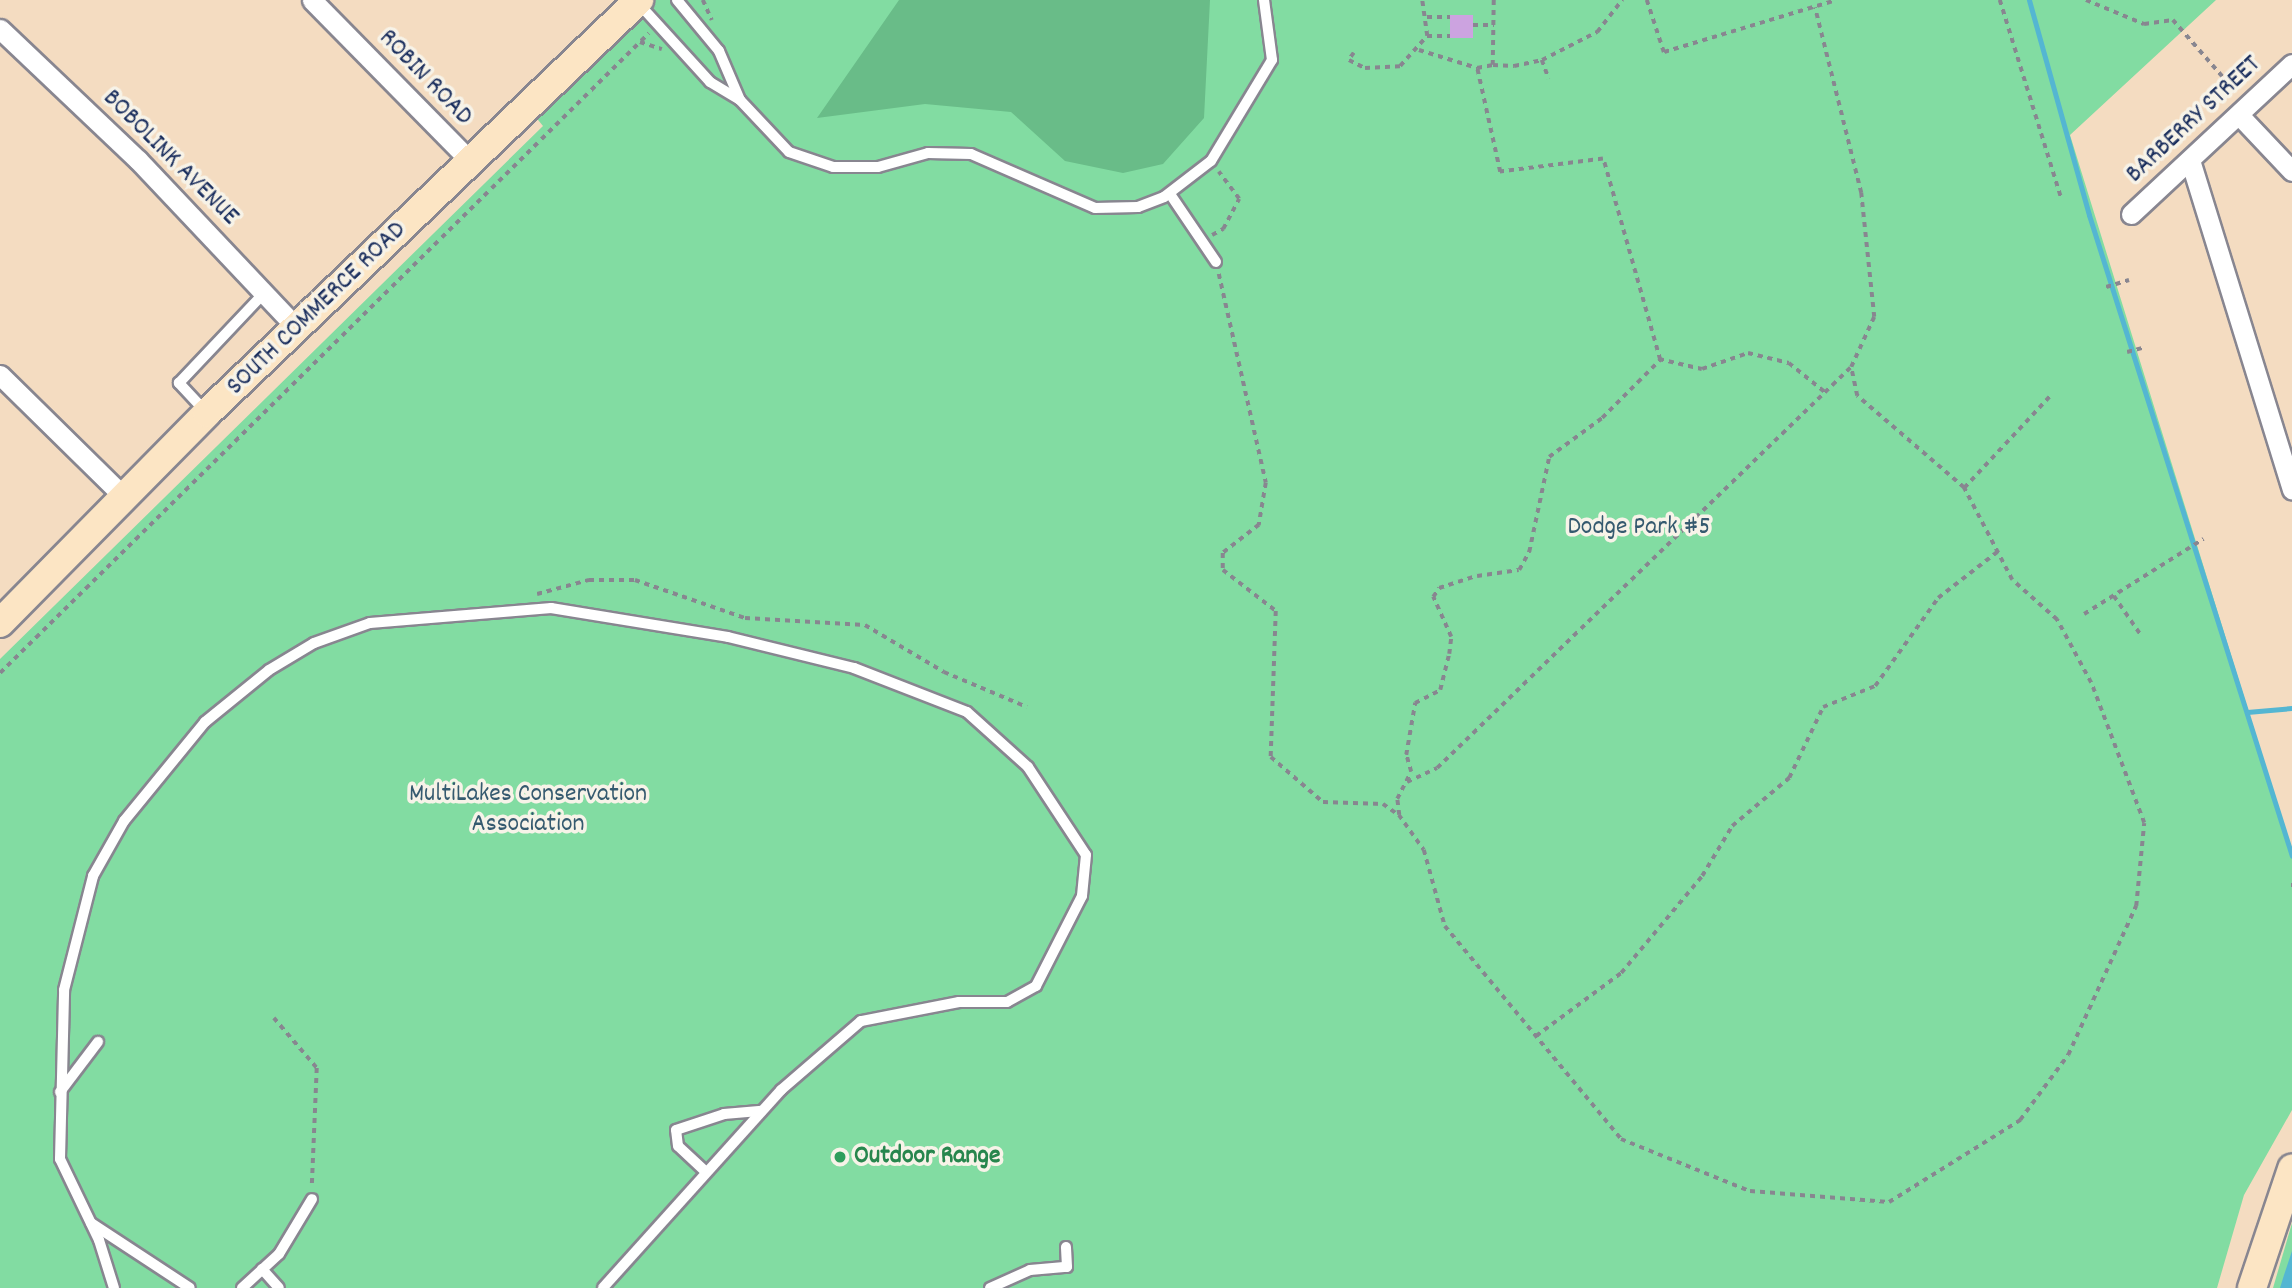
<!DOCTYPE html>
<style>
body{margin:0}
#map{position:relative;width:2292px;height:1288px;overflow:hidden;background:#f4dcc1;font-family:Dekko,sans-serif}
div>[style]{position:absolute}
.green>*{inset:0;background:#82dca2}
.forest>*{inset:0;background:#69bc88}
.water>*{inset:0;background:#54b6d2}
.stream>*{height:5px;margin:-2.5px;padding:0 2.5px;transform-origin:2.5px;border-radius:2.5px;background:#54b6d2}
.building>*{inset:0;background:#cca3e0;transform-origin:0 0}
.path>*{height:3.5px;margin-top:-1.75px;transform-origin:0;background:repeating-linear-gradient(90deg,#888690 0 5px,transparent 0 10px)}
.roads{filter:drop-shadow(2px 0 #888690) drop-shadow(-2px 0 #888690) drop-shadow(0 2px #888690) drop-shadow(0 -2px #888690)}
.lane>*{height:10px;margin:-5px;padding:0 5px;transform-origin:5px;border-radius:5px;background:#fff}
.street>*{height:19px;margin:-9.5px;padding:0 9.5px;transform-origin:9.5px;border-radius:9.5px;background:#fff}
.secondary>*{height:28px;margin:-14px;padding:0 14px;transform-origin:14px;border-radius:14px;background:#fce5c4}
.dots>*{width:19px;height:19px;translate:-50% -50%;box-sizing:border-box;border:4px solid #f7f3e8;border-radius:50%}
span{translate:-50% -50%;white-space:nowrap;text-align:center;line-height:1.15;-webkit-text-stroke:7px #f7f3e8;paint-order:stroke}
.street-label{font-size:26px;color:#1b2f5e}
.park-label{font-size:26px;color:#355a6f}
.leisure-label{font-size:26px;color:#27864d;font-weight:700}
.left{translate:0 -50%;text-align:left}
</style>
<div id="map">
<div class="green">
<i style="clip-path:polygon(645px 0,2216px 0,2070px 135px,2292px 852px,2292px 1110px,2244px 1195px,2217px 1288px,0 1288px,0 659px,543px 126px,530px 110px)"></i>
<i style="clip-path:polygon(2292px 1223px,2292px 1288px,2273px 1288px)"></i>
</div>
<div class="forest">
<i style="clip-path:polygon(899px 0,1210px 0,1204px 118px,1163px 164px,1123px 173px,1065px 161px,1011px 112px,925px 104px,817px 118px)"></i>
</div>
<div class="water">
<i style="clip-path:polygon(2292px 1251px,2292px 1288px,2280px 1288px,2284px 1275px)"></i>
</div>
<div class="stream">
<i style="left:2029px;top:0;width:223px;rotate:74.4deg"></i>
<i style="left:2089px;top:215px;width:672px;rotate:72.43deg"></i>
<i style="left:2247px;top:712px;width:45px;rotate:-5.1deg"></i>
</div>
<div class="building">
<i style="left:1450px;top:15px;width:23px;height:23px"></i>
</div>
<div class="path">
<i style="left:703px;top:0;width:22px;rotate:66deg"></i>
<i style="left:1494px;top:0;width:65px;rotate:90.9deg"></i>
<i style="left:1493px;top:65px;width:21px;rotate:3deg"></i>
<i style="left:1514px;top:66px;width:29px;rotate:-12deg"></i>
<i style="left:1542px;top:60px;width:62px;rotate:-27deg"></i>
<i style="left:1597px;top:32px;width:41px;rotate:-52deg"></i>
<i style="left:1647px;top:0;width:55px;rotate:71.9deg"></i>
<i style="left:1664px;top:52px;width:180px;rotate:-16.8deg"></i>
<i style="left:2000px;top:0;width:209px;rotate:72.8deg"></i>
<i style="left:2086px;top:0;width:63px;rotate:22.5deg"></i>
<i style="left:2144px;top:24px;width:29px;rotate:-8deg"></i>
<i style="left:2173px;top:20px;width:97px;rotate:48.8deg"></i>
<i style="left:1427px;top:17px;width:23px"></i>
<i style="left:1473px;top:25px;width:21px"></i>
<i style="left:1427px;top:36px;width:23px"></i>
<i style="left:640px;top:42px;width:23px;rotate:18deg"></i>
<i style="left:1419px;top:50px;width:61px;rotate:17.2deg"></i>
<i style="left:1477px;top:68px;width:16px;rotate:-11deg"></i>
<i style="left:1354px;top:53px;width:9px;rotate:126deg"></i>
<i style="left:1349px;top:60px;width:18px;rotate:27deg"></i>
<i style="left:1365px;top:68px;width:35px;rotate:-3deg"></i>
<i style="left:1400px;top:66px;width:40px;rotate:-48deg"></i>
<i style="left:1427px;top:36px;width:36px;rotate:-98deg"></i>
<i style="left:1542px;top:60px;width:20px;rotate:70deg"></i>
<i style="left:1212px;top:235px;width:13px;rotate:-29deg"></i>
<i style="left:1223px;top:229px;width:34px;rotate:-62deg"></i>
<i style="left:1239px;top:199px;width:34px;rotate:-127deg"></i>
<i style="left:1219px;top:274px;width:214px;rotate:77.3deg"></i>
<i style="left:1266px;top:483px;width:43px;rotate:99.5deg"></i>
<i style="left:1259px;top:525px;width:46px;rotate:142.1deg"></i>
<i style="left:1223px;top:553px;width:17px;rotate:90deg"></i>
<i style="left:1223px;top:570px;width:67px;rotate:37.7deg"></i>
<i style="left:1276px;top:611px;width:146px;rotate:92deg"></i>
<i style="left:1271px;top:757px;width:69px;rotate:40.9deg"></i>
<i style="left:1323px;top:802px;width:60px;rotate:1.9deg"></i>
<i style="left:1383px;top:804px;width:19px;rotate:35deg"></i>
<i style="left:1399px;top:815px;width:16px;rotate:-97deg"></i>
<i style="left:1397px;top:799px;width:30px;rotate:-63deg"></i>
<i style="left:1411px;top:772px;width:18px;rotate:-106deg"></i>
<i style="left:1406px;top:755px;width:53px;rotate:-80.2deg"></i>
<i style="left:1415px;top:703px;width:28px;rotate:-27deg"></i>
<i style="left:1440px;top:690px;width:37px;rotate:-76deg"></i>
<i style="left:1449px;top:654px;width:17px;rotate:-83deg"></i>
<i style="left:1451px;top:637px;width:44px;rotate:-114.2deg"></i>
<i style="left:1433px;top:597px;width:11px;rotate:-56deg"></i>
<i style="left:1439px;top:588px;width:40px;rotate:-18deg"></i>
<i style="left:1477px;top:576px;width:42px;rotate:-8.1deg"></i>
<i style="left:1519px;top:570px;width:21px;rotate:-61deg"></i>
<i style="left:1529px;top:552px;width:97px;rotate:-78.1deg"></i>
<i style="left:1549px;top:457px;width:66px;rotate:-36.3deg"></i>
<i style="left:1602px;top:418px;width:82px;rotate:-45deg"></i>
<i style="left:1660px;top:360px;width:209px;rotate:-105.8deg"></i>
<i style="left:1603px;top:159px;width:104px;rotate:172.8deg"></i>
<i style="left:1500px;top:172px;width:107px;rotate:-102.5deg"></i>
<i style="left:2106px;top:287px;width:24px;rotate:-17deg"></i>
<i style="left:2127px;top:352px;width:16px;rotate:-15deg"></i>
<i style="left:1659px;top:359px;width:44px;rotate:13.1deg"></i>
<i style="left:1702px;top:369px;width:49px;rotate:-19.2deg"></i>
<i style="left:1748px;top:353px;width:42px;rotate:13.7deg"></i>
<i style="left:1789px;top:363px;width:48px;rotate:39deg"></i>
<i style="left:1964px;top:488px;width:129px;rotate:-46.9deg"></i>
<i style="left:537px;top:594px;width:54px;rotate:-15.1deg"></i>
<i style="left:589px;top:580px;width:46px"></i>
<i style="left:635px;top:580px;width:116px;rotate:19.1deg"></i>
<i style="left:745px;top:618px;width:120px;rotate:3.3deg"></i>
<i style="left:865px;top:625px;width:92px;rotate:30.7deg"></i>
<i style="left:944px;top:672px;width:90px;rotate:22.9deg"></i>
<i style="left:2114px;top:596px;width:47px;rotate:55.3deg"></i>
<i style="left:2084px;top:614px;width:141px;rotate:-32.2deg"></i>
<i style="left:0;top:673px;width:911px;rotate:-44.6deg"></i>
<i style="left:1407px;top:782px;width:33px;rotate:-25deg"></i>
<i style="left:1437px;top:768px;width:576px;rotate:-44.09deg"></i>
<i style="left:1399px;top:815px;width:43px;rotate:54.5deg"></i>
<i style="left:1424px;top:850px;width:79px;rotate:74.6deg"></i>
<i style="left:1445px;top:926px;width:276px;rotate:50.4deg"></i>
<i style="left:1621px;top:1139px;width:139px;rotate:22deg"></i>
<i style="left:1750px;top:1191px;width:139px;rotate:4.5deg"></i>
<i style="left:1889px;top:1202px;width:155px;rotate:-32deg"></i>
<i style="left:2020px;top:1120px;width:81px;rotate:-53.6deg"></i>
<i style="left:2068px;top:1055px;width:164px;rotate:-65.5deg"></i>
<i style="left:2136px;top:906px;width:83px;rotate:-84.5deg"></i>
<i style="left:2144px;top:823px;width:150px;rotate:-110.7deg"></i>
<i style="left:2091px;top:683px;width:72px;rotate:-118.4deg"></i>
<i style="left:2057px;top:620px;width:60px;rotate:-138.4deg"></i>
<i style="left:2012px;top:580px;width:104px;rotate:-117.6deg"></i>
<i style="left:1964px;top:488px;width:141px;rotate:-139.3deg"></i>
<i style="left:1857px;top:396px;width:30px;rotate:-102deg"></i>
<i style="left:1851px;top:367px;width:55px;rotate:-65.3deg"></i>
<i style="left:1874px;top:317px;width:125px;rotate:-96deg"></i>
<i style="left:1861px;top:193px;width:191px;rotate:-104deg"></i>
<i style="left:2291px;top:885px;width:1px"></i>
<i style="left:274px;top:1018px;width:66px;rotate:49.3deg"></i>
<i style="left:317px;top:1068px;width:118px;rotate:92.4deg"></i>
<i style="left:1536px;top:1036px;width:106px;rotate:-36.5deg"></i>
<i style="left:1621px;top:973px;width:126px;rotate:-50.1deg"></i>
<i style="left:1702px;top:876px;width:58px;rotate:-59deg"></i>
<i style="left:1732px;top:826px;width:75px;rotate:-40.1deg"></i>
<i style="left:1789px;top:778px;width:79px;rotate:-64.4deg"></i>
<i style="left:1823px;top:707px;width:56px;rotate:-22deg"></i>
<i style="left:1875px;top:686px;width:108px;rotate:-54.4deg"></i>
<i style="left:1938px;top:598px;width:75px;rotate:-37.9deg"></i>
</div>
<div class="roads">
<div class="lane">
<i style="left:677px;top:0;width:66px;rotate:50.5deg"></i>
<i style="left:719px;top:51px;width:53px;rotate:66.8deg"></i>
<i style="left:740px;top:100px;width:71px;rotate:46.7deg"></i>
<i style="left:789px;top:152px;width:46px;rotate:18.8deg"></i>
<i style="left:833px;top:167px;width:45px"></i>
<i style="left:878px;top:167px;width:52px;rotate:-15.6deg"></i>
<i style="left:928px;top:153px;width:43px;rotate:1.3deg"></i>
<i style="left:971px;top:154px;width:135px;rotate:23.5deg"></i>
<i style="left:1095px;top:208px;width:43px;rotate:-1.3deg"></i>
<i style="left:1138px;top:207px;width:28px;rotate:-21deg"></i>
<i style="left:1164px;top:197px;width:59px;rotate:-37.5deg"></i>
<i style="left:1211px;top:161px;width:118px;rotate:-58.9deg"></i>
<i style="left:1272px;top:60px;width:61px;rotate:-97.6deg"></i>
<i style="left:640px;top:5px;width:104px;rotate:47.7deg"></i>
<i style="left:710px;top:82px;width:35px;rotate:31deg"></i>
<i style="left:1170px;top:194px;width:82px;rotate:55.9deg"></i>
<i style="left:206px;top:412px;width:40px;rotate:-133deg"></i>
<i style="left:179px;top:383px;width:124px;rotate:-46.6deg"></i>
<i style="left:60px;top:1092px;width:63px;rotate:-52.8deg"></i>
<i style="left:706px;top:1172px;width:38px;rotate:-137deg"></i>
<i style="left:678px;top:1146px;width:16px;rotate:-97deg"></i>
<i style="left:676px;top:1130px;width:51px;rotate:-18.4deg"></i>
<i style="left:724px;top:1114px;width:38px;rotate:-5deg"></i>
<i style="left:91px;top:1223px;width:118px;rotate:33.3deg"></i>
<i style="left:262px;top:1269px;width:25px;rotate:48deg"></i>
<i style="left:114px;top:1288px;width:50px;rotate:-107.4deg"></i>
<i style="left:99px;top:1240px;width:90px;rotate:-115.7deg"></i>
<i style="left:60px;top:1159px;width:169px;rotate:-88.6deg"></i>
<i style="left:64px;top:990px;width:118px;rotate:-75.7deg"></i>
<i style="left:93px;top:876px;width:63px;rotate:-60.6deg"></i>
<i style="left:124px;top:821px;width:128px;rotate:-50.7deg"></i>
<i style="left:205px;top:722px;width:82px;rotate:-39.1deg"></i>
<i style="left:269px;top:670px;width:52px;rotate:-31deg"></i>
<i style="left:314px;top:643px;width:59px;rotate:-19.7deg"></i>
<i style="left:370px;top:623px;width:182px;rotate:-4.7deg"></i>
<i style="left:551px;top:608px;width:179px;rotate:9.3deg"></i>
<i style="left:728px;top:637px;width:130px;rotate:13.8deg"></i>
<i style="left:854px;top:668px;width:121px;rotate:21.3deg"></i>
<i style="left:967px;top:712px;width:82px;rotate:42deg"></i>
<i style="left:1028px;top:767px;width:105px;rotate:56.6deg"></i>
<i style="left:1086px;top:855px;width:41px;rotate:95.6deg"></i>
<i style="left:1082px;top:896px;width:101px;rotate:117.1deg"></i>
<i style="left:1036px;top:986px;width:33px;rotate:151deg"></i>
<i style="left:1007px;top:1002px;width:48px;rotate:180deg"></i>
<i style="left:959px;top:1002px;width:100px;rotate:169deg"></i>
<i style="left:861px;top:1021px;width:106px;rotate:139.2deg"></i>
<i style="left:781px;top:1090px;width:266px;rotate:132deg"></i>
<i style="left:242px;top:1288px;width:50px;rotate:-42.6deg"></i>
<i style="left:279px;top:1254px;width:64px;rotate:-59deg"></i>
<i style="left:990px;top:1288px;width:44px;rotate:-24.2deg"></i>
<i style="left:1030px;top:1270px;width:37px;rotate:-5deg"></i>
<i style="left:1067px;top:1267px;width:20px;rotate:-93deg"></i>
</div>
<div class="street">
<i style="left:312px;top:0;width:227px;rotate:45.5deg"></i>
<i style="left:0;top:29px;width:190px;rotate:43.5deg"></i>
<i style="left:138px;top:160px;width:231px;rotate:46.6deg"></i>
<i style="left:2239px;top:115px;width:77px;rotate:46.6deg"></i>
<i style="left:2190px;top:160px;width:345px;rotate:72.8deg"></i>
<i style="left:2131px;top:214px;width:220px;rotate:-43deg"></i>
<i style="left:0;top:375px;width:174px;rotate:44.5deg"></i>
</div>
<div class="secondary">
<i style="left:0;top:623px;width:295px;rotate:-45.4deg"></i>
<i style="left:207px;top:413px;width:598px;rotate:-43.71deg"></i>
<i style="left:2252px;top:1288px;width:126px;rotate:-71.4deg"></i>
</div>
</div>
<div class="dots">
<i style="left:840px;top:1157px;background:#2e9e5b"></i>
</div>
<div class="street-label">
<span style="left:425px;top:78px;rotate:46deg">ROBIN ROAD</span>
<span style="left:2194px;top:120px;rotate:-43deg">BARBERRY STREET</span>
<span style="left:170px;top:158px;rotate:45deg">BOBOLINK AVENUE</span>
<span style="left:317px;top:309px;rotate:-44deg">SOUTH COMMERCE ROAD</span>
</div>
<div class="park-label">
<span style="left:1639px;top:528px">Dodge Park #5</span>
<span style="left:528px;top:810px">MultiLakes Conservation<br>Association</span>
</div>
<div class="leisure-label">
<span class="left" style="left:854px;top:1157px">Outdoor Range</span>
</div>
</div>
